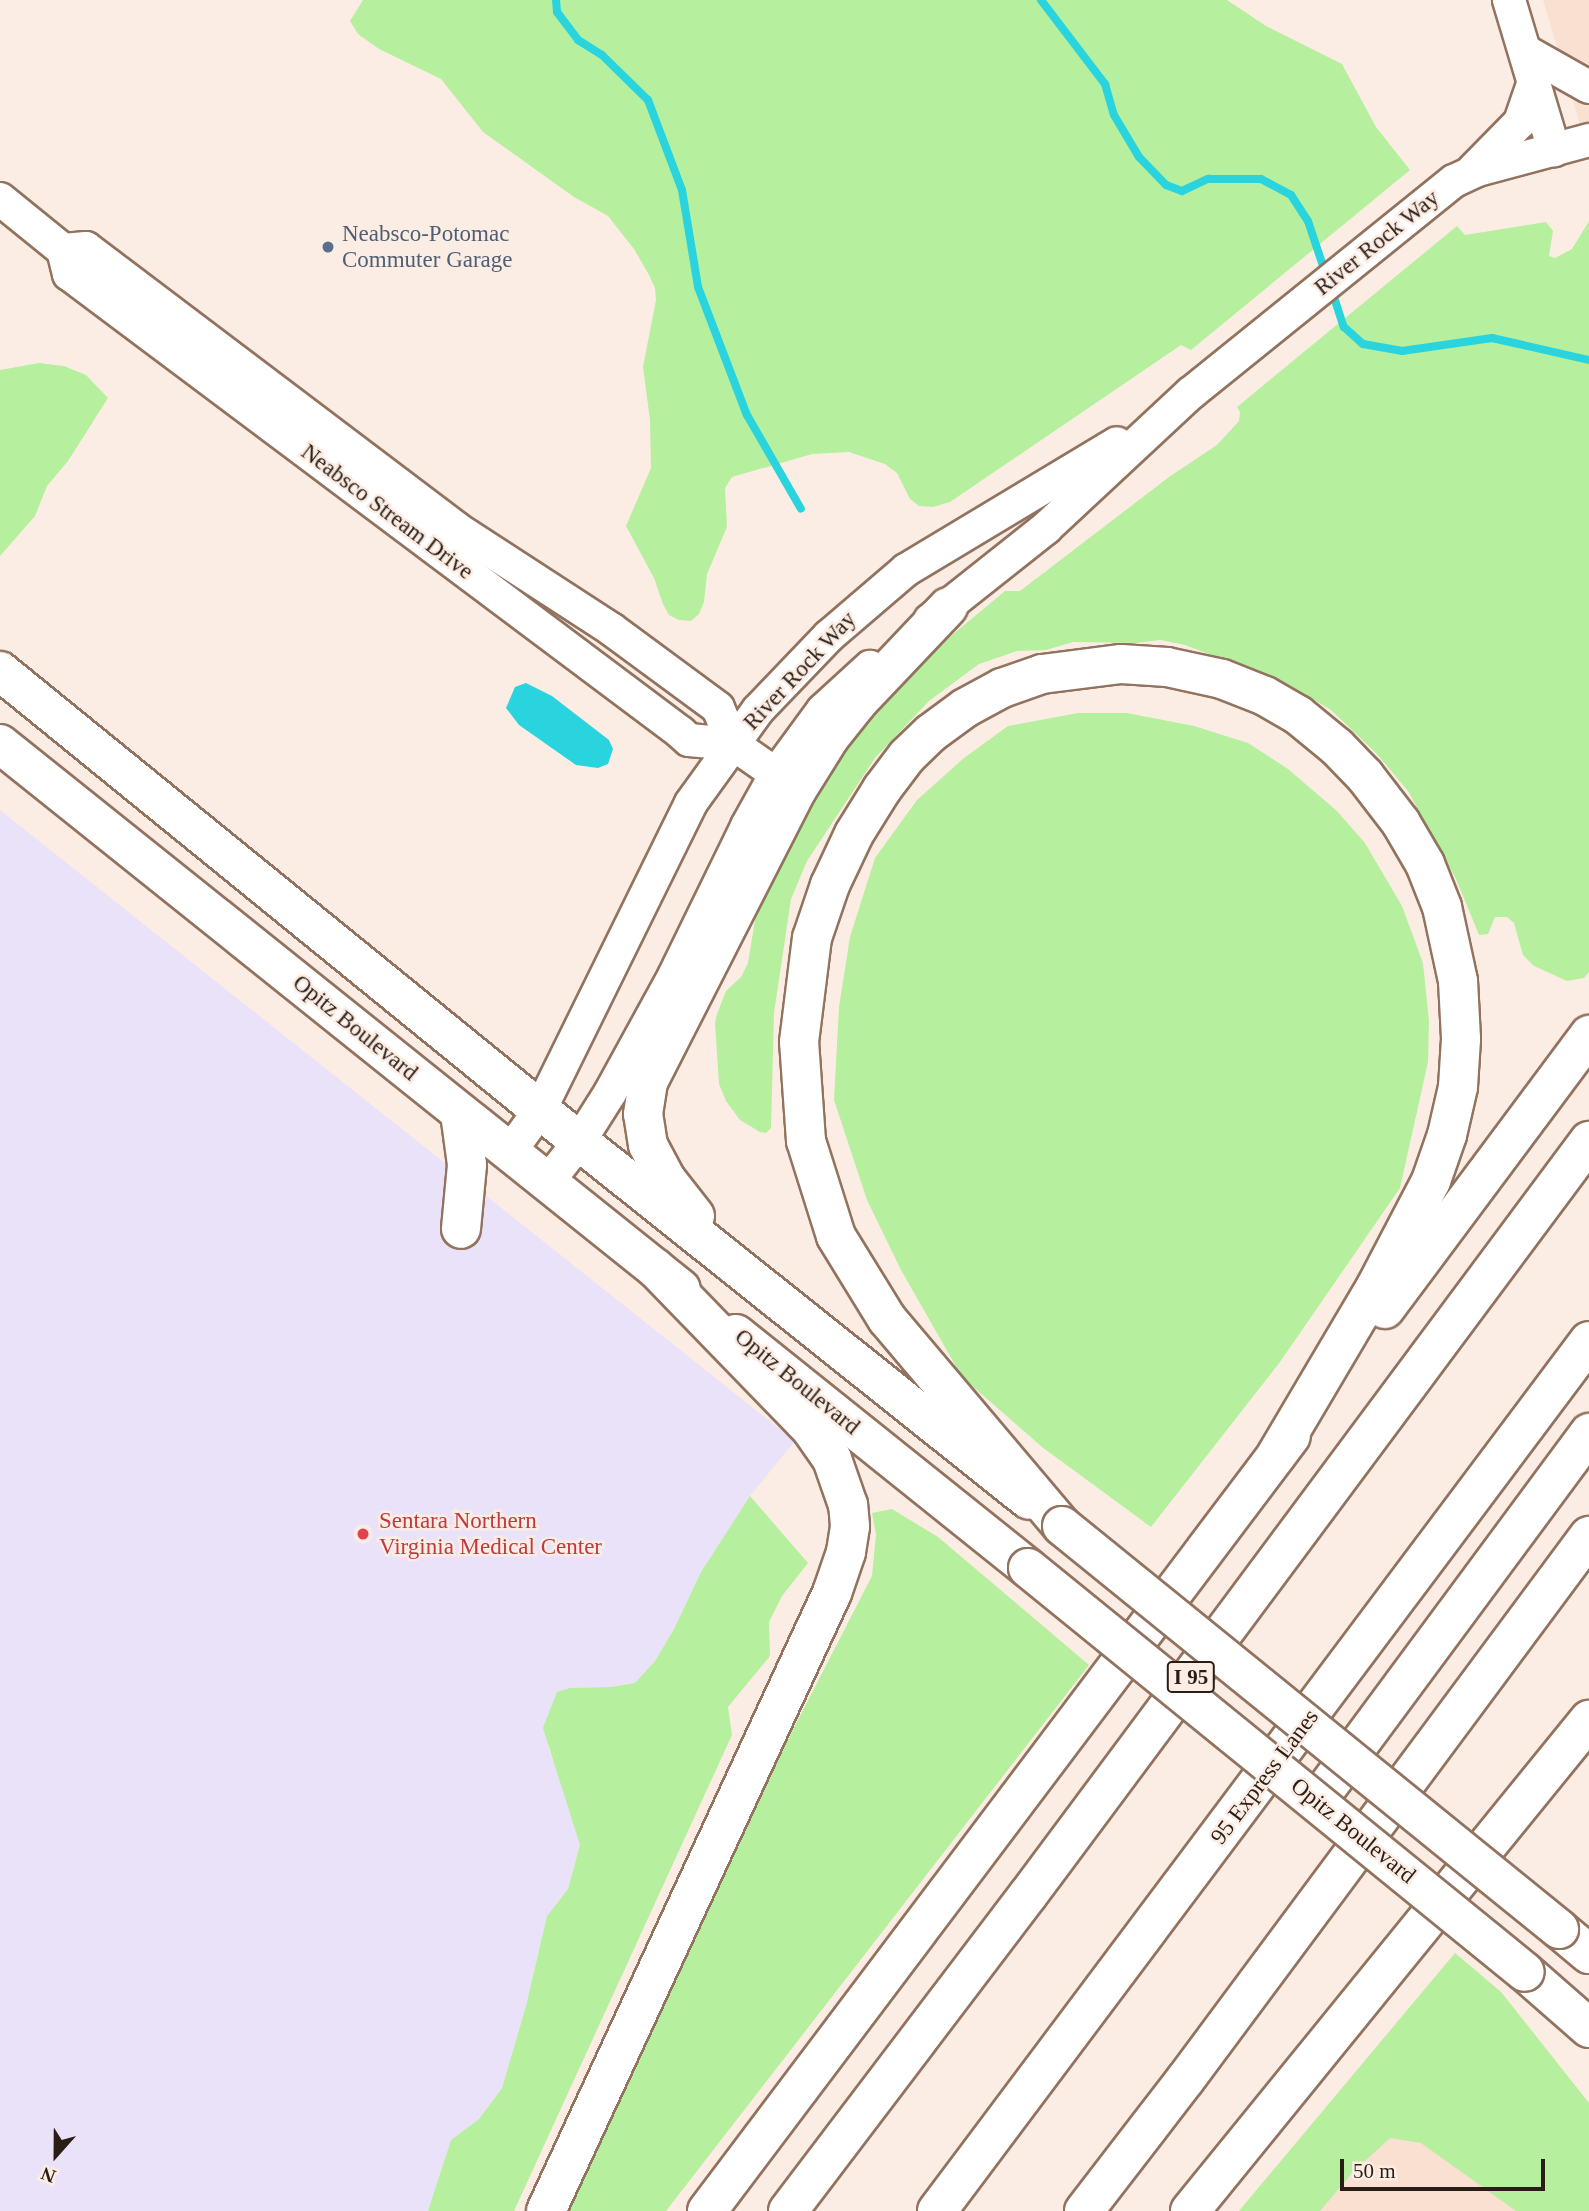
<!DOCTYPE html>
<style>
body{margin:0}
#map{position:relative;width:1589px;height:2211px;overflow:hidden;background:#fcede4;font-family:"Times New Roman",serif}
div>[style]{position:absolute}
.built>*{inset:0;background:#fae0d0}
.medical>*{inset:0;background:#eae2f8}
.green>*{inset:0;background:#b6ef9e}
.water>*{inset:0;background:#29d4de}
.stream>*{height:8px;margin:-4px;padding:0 4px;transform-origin:4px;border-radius:4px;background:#29d4de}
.roads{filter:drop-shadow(2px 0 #92735f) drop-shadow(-2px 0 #92735f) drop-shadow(0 2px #92735f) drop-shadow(0 -2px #92735f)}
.minor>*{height:32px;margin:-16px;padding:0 16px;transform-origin:16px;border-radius:16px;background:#fff}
.major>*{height:38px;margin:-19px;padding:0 19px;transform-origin:19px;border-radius:19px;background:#fff}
.highway>*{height:38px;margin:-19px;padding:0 19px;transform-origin:19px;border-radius:19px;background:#fff}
.bridges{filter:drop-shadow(2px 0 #92735f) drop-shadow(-2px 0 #92735f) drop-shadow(0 2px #92735f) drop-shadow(0 -2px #92735f)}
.major-bridge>*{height:38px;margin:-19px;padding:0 19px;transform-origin:19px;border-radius:19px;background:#fff}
.dots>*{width:19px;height:19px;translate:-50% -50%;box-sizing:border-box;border:4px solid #fcede4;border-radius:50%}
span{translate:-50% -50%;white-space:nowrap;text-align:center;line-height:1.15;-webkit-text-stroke:5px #fcede4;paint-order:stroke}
.shield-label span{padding:2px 5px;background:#fcede4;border:2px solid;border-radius:5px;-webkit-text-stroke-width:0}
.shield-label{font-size:21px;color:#2a1d15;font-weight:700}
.service-label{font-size:23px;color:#4e5e75}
.left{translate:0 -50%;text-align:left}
.street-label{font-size:23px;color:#2a1d15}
.health-label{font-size:23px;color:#be3a42}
.north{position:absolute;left:21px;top:2120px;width:70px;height:70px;-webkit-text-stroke:5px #fcede4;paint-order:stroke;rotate:201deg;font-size:19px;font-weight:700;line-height:28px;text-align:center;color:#2a1d15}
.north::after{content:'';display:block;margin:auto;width:24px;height:32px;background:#2a1d15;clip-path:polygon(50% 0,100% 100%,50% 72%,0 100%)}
.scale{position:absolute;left:1340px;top:2159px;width:205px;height:32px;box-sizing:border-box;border:4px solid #2a1d15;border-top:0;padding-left:9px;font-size:21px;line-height:24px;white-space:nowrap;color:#2a1d15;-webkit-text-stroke:5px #fcede4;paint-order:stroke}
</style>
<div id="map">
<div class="built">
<i style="clip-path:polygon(1543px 0,1589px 0,1589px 154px)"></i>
<i style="clip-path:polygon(1455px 1953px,1501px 1992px,1589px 2103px,1589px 2211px,1239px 2211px)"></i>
</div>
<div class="medical">
<i style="clip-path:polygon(0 810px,795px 1441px,750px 1496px,701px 1572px,674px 1629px,655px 1661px,635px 1683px,611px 1687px,570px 1688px,548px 1747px,567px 1796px,580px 1845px,568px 1889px,547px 1916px,526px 2006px,502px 2088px,479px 2119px,451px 2140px,428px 2211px,0 2211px)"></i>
</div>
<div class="green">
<i style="clip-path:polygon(363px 0,1227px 0,1266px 26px,1342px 64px,1376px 127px,1410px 170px,1191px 350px,1181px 345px,950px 502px,933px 507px,919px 506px,910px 499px,897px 473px,885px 464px,849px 452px,812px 454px,732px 477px,725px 488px,727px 527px,707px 574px,704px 602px,699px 614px,691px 621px,679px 620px,669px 615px,663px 604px,654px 578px,626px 526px,651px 468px,650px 420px,643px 367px,656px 300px,655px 288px,649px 275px,634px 249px,608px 216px,574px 197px,483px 132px,441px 79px,379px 49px,358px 34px,350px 21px)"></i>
<i style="clip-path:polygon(1589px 221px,1589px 972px,1584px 978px,1567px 981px,1534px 966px,1523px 955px,1514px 923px,1507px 917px,1495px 917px,1488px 934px,1479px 935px,1456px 879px,1408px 791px,1376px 753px,1331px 710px,1288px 684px,1185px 645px,1160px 640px,1136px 643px,1073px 642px,1046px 650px,1017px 651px,979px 664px,929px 701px,875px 758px,807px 861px,791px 899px,774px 1013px,771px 1128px,766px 1133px,760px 1132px,740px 1120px,726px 1101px,719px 1084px,715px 1023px,717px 1014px,726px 991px,741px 977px,748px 963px,755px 920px,771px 879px,839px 751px,886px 690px,1005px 591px,1020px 591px,1169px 477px,1217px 445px,1239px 421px,1240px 412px,1237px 407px,1457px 226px,1465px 235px,1546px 222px,1553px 231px,1549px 256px,1555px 258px,1572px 249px)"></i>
<i style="clip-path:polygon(39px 363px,64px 366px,86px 375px,108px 398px,68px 461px,47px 486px,35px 516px,0 556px,0 370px)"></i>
<i style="clip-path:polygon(1078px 713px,1127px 713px,1194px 726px,1248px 743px,1288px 769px,1337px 811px,1365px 843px,1402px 906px,1423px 963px,1429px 1021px,1428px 1062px,1400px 1188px,1280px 1362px,1151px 1527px,1042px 1447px,962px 1377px,901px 1270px,867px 1200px,834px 1100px,839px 1007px,850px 937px,875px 858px,917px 800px,964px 758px,1008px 726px)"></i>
<i style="clip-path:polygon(750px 1496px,808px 1563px,782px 1596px,769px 1622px,770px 1656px,728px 1707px,732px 1735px,514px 2211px,428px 2211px,451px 2140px,479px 2119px,502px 2088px,526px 2006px,547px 1916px,568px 1889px,580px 1845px,543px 1728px,557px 1692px,570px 1688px,611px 1687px,635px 1683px,655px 1661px,674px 1629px,701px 1572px)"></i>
<i style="clip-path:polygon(892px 1509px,938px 1537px,1089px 1665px,666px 2211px,566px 2211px,634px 2071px,764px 1786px,872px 1576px,876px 1534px,872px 1513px)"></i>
<i style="clip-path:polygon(1455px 1953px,1501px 1992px,1589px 2103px,1589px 2211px,1516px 2211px,1421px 2143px,1390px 2138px,1354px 2171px,1320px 2211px,1239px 2211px)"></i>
</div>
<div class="water">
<i style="clip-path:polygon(526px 683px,552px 696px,609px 740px,613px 749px,608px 764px,598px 768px,576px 765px,519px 725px,506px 708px,515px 687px)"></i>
</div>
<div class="stream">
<i style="left:556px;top:0;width:12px;rotate:85deg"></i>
<i style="left:557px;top:12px;width:35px;rotate:53deg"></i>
<i style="left:578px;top:40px;width:28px;rotate:32deg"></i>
<i style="left:602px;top:55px;width:64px;rotate:44.4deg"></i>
<i style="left:648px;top:100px;width:96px;rotate:69.3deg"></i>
<i style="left:682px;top:190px;width:98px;rotate:80.6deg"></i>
<i style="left:698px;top:287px;width:137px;rotate:69.1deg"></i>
<i style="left:747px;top:415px;width:108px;rotate:60.1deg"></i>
<i style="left:1041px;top:0;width:106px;rotate:52.7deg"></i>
<i style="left:1105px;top:84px;width:32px;rotate:74deg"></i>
<i style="left:1114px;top:115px;width:49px;rotate:59.2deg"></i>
<i style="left:1139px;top:157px;width:39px;rotate:46deg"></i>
<i style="left:1166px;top:185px;width:17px;rotate:21deg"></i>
<i style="left:1182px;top:191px;width:29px;rotate:-25deg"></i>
<i style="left:1208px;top:179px;width:53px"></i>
<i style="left:1261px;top:179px;width:34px;rotate:28deg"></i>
<i style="left:1291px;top:195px;width:31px;rotate:57deg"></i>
<i style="left:1308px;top:221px;width:57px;rotate:71.6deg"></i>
<i style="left:1332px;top:291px;width:38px;rotate:72deg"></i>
<i style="left:1344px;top:327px;width:25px;rotate:42deg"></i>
<i style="left:1363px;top:344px;width:40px;rotate:10deg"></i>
<i style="left:1402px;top:351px;width:91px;rotate:-8.2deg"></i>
<i style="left:1492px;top:338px;width:99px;rotate:12.8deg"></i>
</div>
<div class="roads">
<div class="minor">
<i style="left:1509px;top:0;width:157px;rotate:73.3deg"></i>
<i style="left:1525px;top:51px;width:73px;rotate:29.4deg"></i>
<i style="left:1473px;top:170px;width:67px;rotate:-45.6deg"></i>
<i style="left:1520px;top:122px;width:43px;rotate:-71.1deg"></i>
<i style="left:0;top:199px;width:81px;rotate:39deg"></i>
<i style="left:63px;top:250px;width:25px;rotate:76deg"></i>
<i style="left:69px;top:274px;width:764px;rotate:36.85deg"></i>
<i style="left:680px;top:732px;width:12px;rotate:42deg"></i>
<i style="left:689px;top:740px;width:44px;rotate:5.2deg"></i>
<i style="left:733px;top:744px;width:52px;rotate:34.9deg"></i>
<i style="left:63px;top:250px;width:23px;rotate:-5deg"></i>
<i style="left:86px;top:248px;width:465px;rotate:37.1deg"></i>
<i style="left:457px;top:529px;width:184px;rotate:33deg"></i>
<i style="left:611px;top:629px;width:133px;rotate:36.4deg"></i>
<i style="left:718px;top:708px;width:39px;rotate:67deg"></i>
<i style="left:930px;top:620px;width:148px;rotate:-38.4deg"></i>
<i style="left:1046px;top:528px;width:198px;rotate:-43deg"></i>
<i style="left:1191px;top:393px;width:338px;rotate:-38.9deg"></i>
<i style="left:1454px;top:181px;width:26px;rotate:-25deg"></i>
<i style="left:1478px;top:170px;width:115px;rotate:-15.1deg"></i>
<i style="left:509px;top:1153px;width:53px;rotate:-54.2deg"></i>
<i style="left:540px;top:1110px;width:342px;rotate:-63.8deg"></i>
<i style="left:691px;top:803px;width:115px;rotate:-54.2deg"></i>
<i style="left:758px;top:710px;width:103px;rotate:-46.2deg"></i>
<i style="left:829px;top:636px;width:101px;rotate:-40.6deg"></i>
<i style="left:906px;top:570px;width:246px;rotate:-31deg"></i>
<i style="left:546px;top:1184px;width:53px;rotate:-51.8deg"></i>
<i style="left:579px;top:1142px;width:58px;rotate:-57.7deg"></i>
<i style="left:610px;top:1093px;width:133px;rotate:-61.3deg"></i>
<i style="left:674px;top:976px;width:167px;rotate:-64deg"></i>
<i style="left:747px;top:826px;width:60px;rotate:-60.9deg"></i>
<i style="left:776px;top:774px;width:79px;rotate:-53.7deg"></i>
<i style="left:823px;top:710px;width:64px;rotate:-42.5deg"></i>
</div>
<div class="major">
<i style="left:0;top:671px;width:696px;rotate:39.11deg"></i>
<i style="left:540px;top:1110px;width:625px;rotate:38.57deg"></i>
<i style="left:0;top:744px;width:872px;rotate:38.67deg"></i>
<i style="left:460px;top:1113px;width:52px;rotate:82.3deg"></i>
<i style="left:467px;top:1165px;width:64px;rotate:95.4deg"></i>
<i style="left:695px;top:1216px;width:47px;rotate:-128.1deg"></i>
<i style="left:666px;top:1179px;width:38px;rotate:-118deg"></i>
<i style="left:648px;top:1145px;width:31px;rotate:-99deg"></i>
<i style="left:643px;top:1114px;width:32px;rotate:-81deg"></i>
<i style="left:648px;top:1082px;width:328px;rotate:-63deg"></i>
<i style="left:797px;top:790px;width:62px;rotate:-58.1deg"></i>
<i style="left:830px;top:737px;width:45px;rotate:-51.3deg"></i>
<i style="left:858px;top:702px;width:131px;rotate:-46.5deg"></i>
<i style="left:736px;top:1334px;width:374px;rotate:38.7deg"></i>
<i style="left:1559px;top:1929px;width:39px;rotate:40deg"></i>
<i style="left:1525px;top:1972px;width:85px;rotate:41.2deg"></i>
</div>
<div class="highway">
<i style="left:1385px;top:1309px;width:342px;rotate:-53.3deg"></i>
<i style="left:1062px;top:1526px;width:271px;rotate:-130.2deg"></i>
<i style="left:887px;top:1319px;width:97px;rotate:-121.6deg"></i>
<i style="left:836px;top:1236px;width:100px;rotate:-107.5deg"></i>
<i style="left:806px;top:1141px;width:99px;rotate:-94deg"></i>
<i style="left:799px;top:1042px;width:105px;rotate:-82.9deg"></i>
<i style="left:812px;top:938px;width:56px;rotate:-71.2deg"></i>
<i style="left:830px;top:885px;width:56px;rotate:-64.8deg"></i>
<i style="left:854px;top:834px;width:53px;rotate:-58.1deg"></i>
<i style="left:882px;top:789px;width:41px;rotate:-52.9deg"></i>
<i style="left:907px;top:756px;width:33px;rotate:-44deg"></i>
<i style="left:931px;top:733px;width:42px;rotate:-36.3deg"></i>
<i style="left:965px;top:708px;width:42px;rotate:-28.4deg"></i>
<i style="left:1002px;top:688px;width:42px;rotate:-19.3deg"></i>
<i style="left:1042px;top:674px;width:80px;rotate:-7.2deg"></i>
<i style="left:1121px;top:664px;width:46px;rotate:3.7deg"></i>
<i style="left:1167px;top:667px;width:56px;rotate:12.3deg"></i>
<i style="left:1222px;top:679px;width:46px;rotate:21.6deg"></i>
<i style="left:1265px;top:696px;width:38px;rotate:30deg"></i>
<i style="left:1298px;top:715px;width:50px;rotate:39.4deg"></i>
<i style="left:1337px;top:747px;width:40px;rotate:46deg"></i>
<i style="left:1365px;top:776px;width:59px;rotate:52.5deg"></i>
<i style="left:1401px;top:823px;width:48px;rotate:59.7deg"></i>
<i style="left:1425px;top:864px;width:46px;rotate:68.4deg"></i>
<i style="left:1442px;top:907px;width:76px;rotate:77.8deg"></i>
<i style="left:1458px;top:981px;width:58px;rotate:87deg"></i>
<i style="left:1461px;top:1039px;width:48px;rotate:93.6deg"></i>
<i style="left:1458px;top:1087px;width:49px;rotate:102.9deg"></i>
<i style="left:1447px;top:1135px;width:49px;rotate:109.2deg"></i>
<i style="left:1431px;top:1181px;width:121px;rotate:117.6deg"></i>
<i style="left:1375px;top:1288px;width:193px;rotate:120.6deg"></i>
<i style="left:1317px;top:1801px;width:458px;rotate:-53.5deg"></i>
<i style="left:546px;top:2211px;width:681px;rotate:-65.17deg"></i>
<i style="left:832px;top:1593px;width:43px;rotate:-71.1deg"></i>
<i style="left:846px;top:1552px;width:26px;rotate:-81deg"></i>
<i style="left:850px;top:1526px;width:21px;rotate:-95deg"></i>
<i style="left:848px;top:1505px;width:49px;rotate:-109.2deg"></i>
<i style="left:832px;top:1459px;width:35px;rotate:-125deg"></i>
<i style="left:812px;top:1430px;width:226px;rotate:-134.1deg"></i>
<i style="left:707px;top:2211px;width:970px;rotate:-53deg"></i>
<i style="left:788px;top:2211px;width:397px;rotate:-52.8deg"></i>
<i style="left:1028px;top:1895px;width:940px;rotate:-53.35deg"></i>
<i style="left:937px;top:2211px;width:1087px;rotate:-53.15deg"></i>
<i style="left:1084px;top:2211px;width:165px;rotate:-52.4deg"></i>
<i style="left:1185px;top:2080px;width:678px;rotate:-53.4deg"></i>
<i style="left:1190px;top:2211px;width:633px;rotate:-50.9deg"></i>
</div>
</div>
<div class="bridges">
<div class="major-bridge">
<i style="left:1062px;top:1526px;width:640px;rotate:39.04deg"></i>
<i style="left:1028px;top:1568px;width:640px;rotate:39.11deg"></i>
</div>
</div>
<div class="dots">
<i style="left:328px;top:247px;background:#5c6f8a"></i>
<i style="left:363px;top:1534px;background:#e0444e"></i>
</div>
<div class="shield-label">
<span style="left:1191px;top:1677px">I 95</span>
</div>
<div class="service-label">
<span class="left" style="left:342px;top:247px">Neabsco-Potomac<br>Commuter Garage</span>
</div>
<div class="street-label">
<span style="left:1377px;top:243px;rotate:-39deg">River Rock Way</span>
<span style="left:387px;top:512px;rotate:37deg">Neabsco Stream Drive</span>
<span style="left:800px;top:671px;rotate:-47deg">River Rock Way</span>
<span style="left:355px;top:1028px;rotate:39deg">Opitz Boulevard</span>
<span style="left:797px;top:1382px;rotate:39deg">Opitz Boulevard</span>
<span style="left:1265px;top:1777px;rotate:-53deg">95 Express Lanes</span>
<span style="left:1353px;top:1831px;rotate:39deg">Opitz Boulevard</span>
</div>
<div class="health-label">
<span class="left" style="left:379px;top:1534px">Sentara Northern<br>Virginia Medical Center</span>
</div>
<div class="north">N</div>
<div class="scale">50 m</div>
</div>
